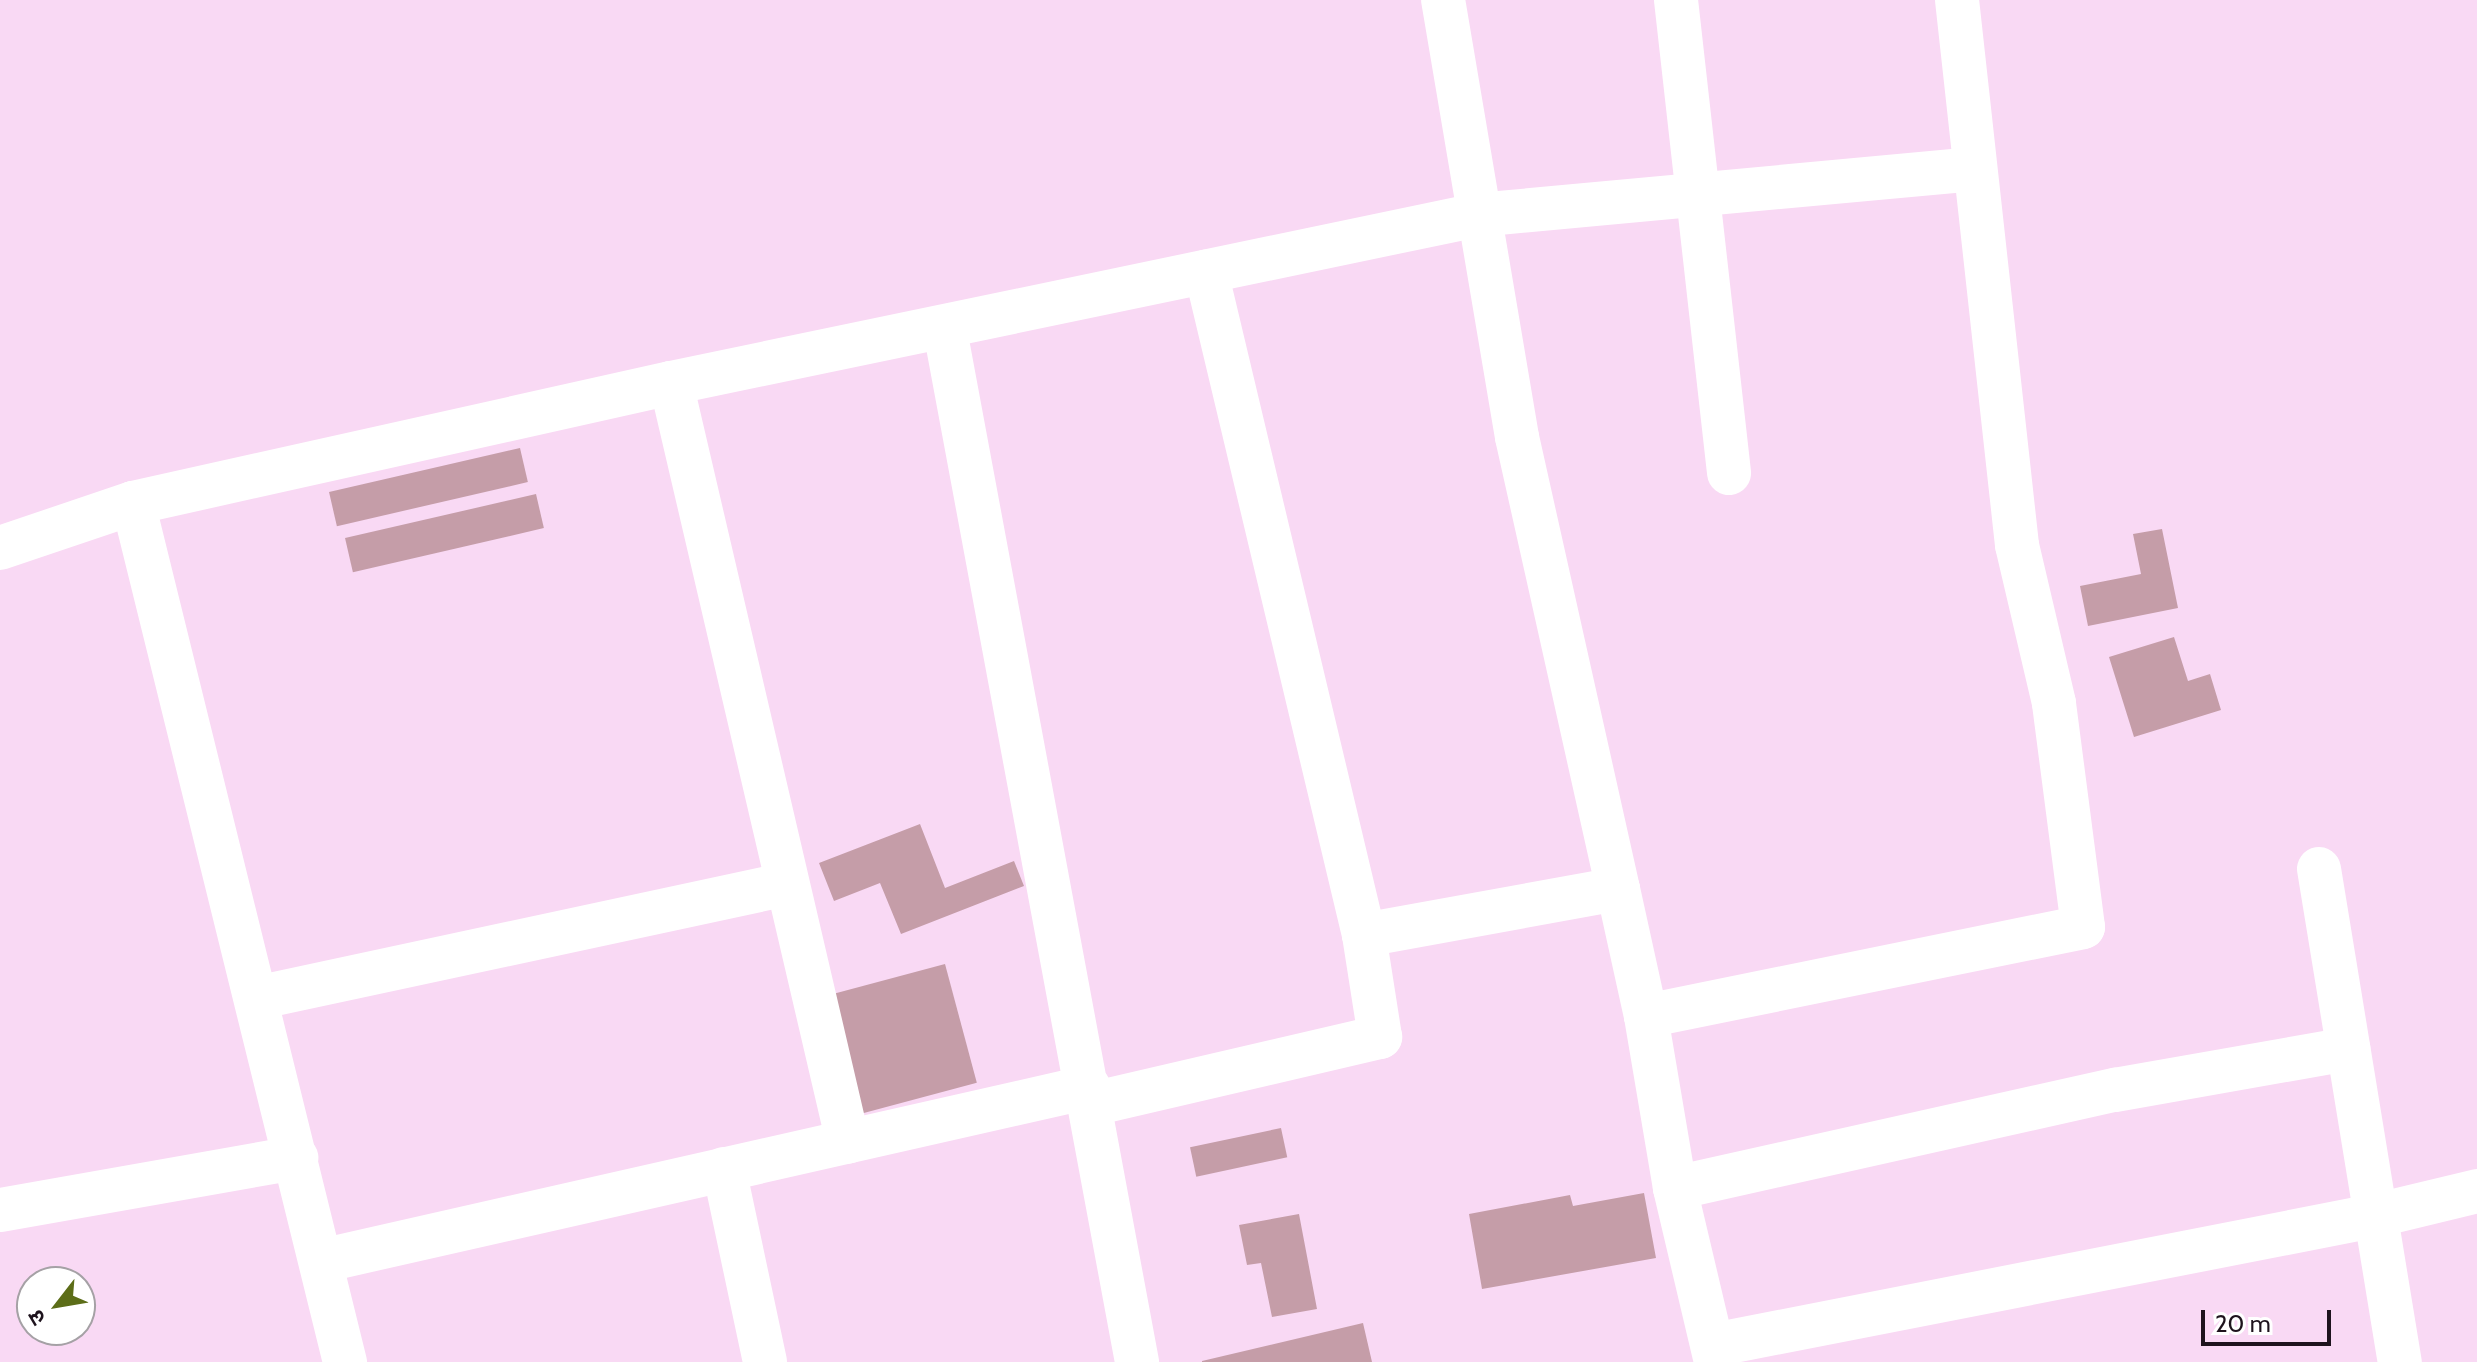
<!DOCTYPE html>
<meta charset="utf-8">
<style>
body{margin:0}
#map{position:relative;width:2477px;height:1362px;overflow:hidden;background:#f9d9f4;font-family:Cabin,"Noto Sans Devanagari",sans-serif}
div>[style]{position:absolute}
.building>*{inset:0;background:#c59da8;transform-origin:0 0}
.street>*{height:44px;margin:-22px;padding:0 22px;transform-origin:22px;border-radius:22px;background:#fff}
span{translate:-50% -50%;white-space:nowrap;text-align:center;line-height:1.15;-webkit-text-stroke:6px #fff;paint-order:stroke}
.north{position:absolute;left:16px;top:1266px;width:80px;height:80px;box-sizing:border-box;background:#fff;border:2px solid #a5a1a5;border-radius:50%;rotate:239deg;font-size:22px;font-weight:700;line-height:32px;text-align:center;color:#1e131d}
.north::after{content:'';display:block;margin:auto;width:28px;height:36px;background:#5c6d18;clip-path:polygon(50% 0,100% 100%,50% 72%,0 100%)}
.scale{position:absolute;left:2201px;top:1310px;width:130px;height:36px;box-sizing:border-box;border:4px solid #1e131d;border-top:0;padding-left:10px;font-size:24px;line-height:28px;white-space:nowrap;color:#1e131d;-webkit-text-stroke:6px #fff;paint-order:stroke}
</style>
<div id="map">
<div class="building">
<i style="left:520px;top:448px;width:35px;height:196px;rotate:77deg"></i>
<i style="left:536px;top:494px;width:35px;height:196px;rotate:77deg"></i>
<i style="clip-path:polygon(2162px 529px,2178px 608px,2088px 626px,2080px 586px,2141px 574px,2133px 534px)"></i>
<i style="clip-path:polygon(2174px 637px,2188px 681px,2210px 674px,2221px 710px,2134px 737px,2109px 657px)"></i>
<i style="clip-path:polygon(920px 824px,945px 888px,1014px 861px,1024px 886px,901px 934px,880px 883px,834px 901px,819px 863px)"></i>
<i style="left:945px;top:964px;width:123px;height:118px;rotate:75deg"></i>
<i style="left:1281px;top:1128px;width:30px;height:93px;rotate:78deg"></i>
<i style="clip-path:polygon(1644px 1193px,1656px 1258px,1482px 1289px,1469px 1214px,1570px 1195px,1573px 1206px)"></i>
<i style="clip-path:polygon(1299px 1214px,1317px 1309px,1272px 1317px,1261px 1263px,1247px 1265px,1239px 1225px)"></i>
<i style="clip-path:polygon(1363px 1323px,1372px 1362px,1202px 1362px,1202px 1361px)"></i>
</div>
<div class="street">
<i style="left:1676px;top:0;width:476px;rotate:83.6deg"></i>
<i style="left:945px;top:330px;width:1050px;rotate:79.46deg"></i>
<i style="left:671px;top:383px;width:779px;rotate:76.87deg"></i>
<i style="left:133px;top:503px;width:885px;rotate:76.14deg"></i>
<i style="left:0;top:548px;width:140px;rotate:-18.7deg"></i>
<i style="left:133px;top:503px;width:551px;rotate:-12.57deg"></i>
<i style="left:671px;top:383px;width:823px;rotate:-11.77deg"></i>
<i style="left:1477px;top:215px;width:500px;rotate:-5.28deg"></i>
<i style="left:2319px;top:869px;width:500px;rotate:80.7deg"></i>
<i style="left:1618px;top:889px;width:130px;rotate:77.6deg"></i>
<i style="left:1364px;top:935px;width:258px;rotate:-10.3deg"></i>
<i style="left:1618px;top:889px;width:463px;rotate:-102.6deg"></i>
<i style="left:1517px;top:437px;width:443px;rotate:-99.6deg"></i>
<i style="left:256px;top:998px;width:543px;rotate:-12.12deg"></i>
<i style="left:1092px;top:1104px;width:296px;rotate:-13.1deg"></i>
<i style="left:1380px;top:1037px;width:103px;rotate:-98.9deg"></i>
<i style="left:1364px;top:935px;width:682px;rotate:-103.4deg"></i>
<i style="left:724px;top:1169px;width:197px;rotate:78deg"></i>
<i style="left:1675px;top:1188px;width:451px;rotate:-12.6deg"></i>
<i style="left:2115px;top:1090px;width:237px;rotate:-10deg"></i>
<i style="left:0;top:1210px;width:301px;rotate:-10deg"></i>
<i style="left:321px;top:1261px;width:787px;rotate:-12.77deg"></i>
<i style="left:1713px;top:1345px;width:678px;rotate:-11.06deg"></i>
<i style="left:2378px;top:1215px;width:102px;rotate:-13.6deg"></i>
<i style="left:1716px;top:1362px;width:179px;rotate:-103.3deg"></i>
<i style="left:1675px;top:1188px;width:174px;rotate:-99.6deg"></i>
<i style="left:1646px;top:1016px;width:446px;rotate:-11.5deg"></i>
<i style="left:2083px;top:927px;width:226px;rotate:-97.4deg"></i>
<i style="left:2054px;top:703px;width:162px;rotate:-103.2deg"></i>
<i style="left:2017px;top:545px;width:548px;rotate:-96.28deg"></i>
</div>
<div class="north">उ</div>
<div class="scale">20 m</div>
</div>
